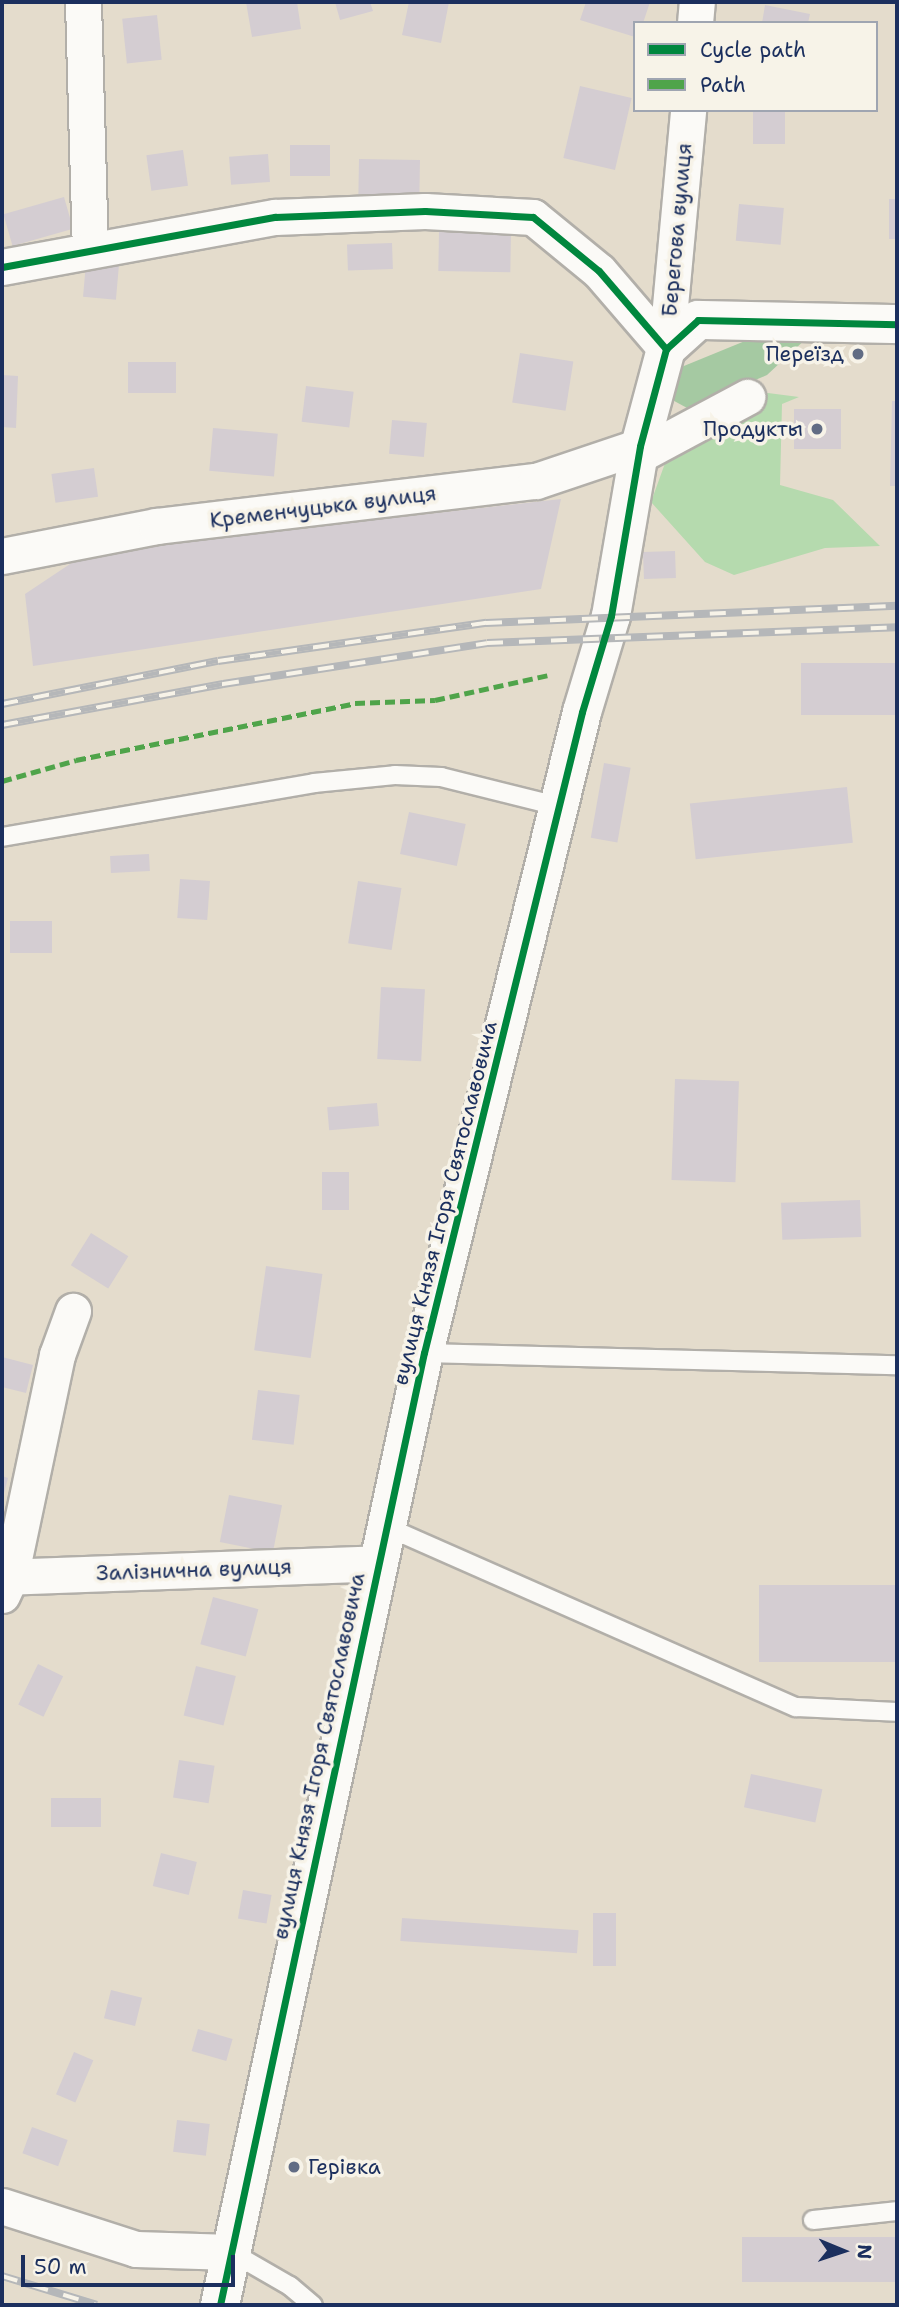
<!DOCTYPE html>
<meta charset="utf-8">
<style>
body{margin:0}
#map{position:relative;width:899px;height:2307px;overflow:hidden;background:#e4dccc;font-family:"Shantell Sans",sans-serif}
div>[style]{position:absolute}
.green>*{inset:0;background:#b5daae}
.forest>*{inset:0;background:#a5c9a2}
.building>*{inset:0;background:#d4cdd2;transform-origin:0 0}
.roads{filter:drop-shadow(2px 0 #b2afa9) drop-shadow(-2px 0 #b2afa9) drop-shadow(0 2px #b2afa9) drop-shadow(0 -2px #b2afa9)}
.lane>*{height:18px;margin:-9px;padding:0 9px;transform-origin:9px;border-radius:9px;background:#fbfaf7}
.street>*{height:35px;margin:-17.5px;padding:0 17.5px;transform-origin:17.5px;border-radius:17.5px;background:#fbfaf7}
.secondary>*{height:38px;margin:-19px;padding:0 19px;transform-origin:19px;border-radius:19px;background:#fbfaf7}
.rail>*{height:8px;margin-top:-4px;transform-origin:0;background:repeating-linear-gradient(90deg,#f7f3e8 0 16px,#b5b7b9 0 32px);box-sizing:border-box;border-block:2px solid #b5b7b9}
.quiet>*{height:5px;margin-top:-2.5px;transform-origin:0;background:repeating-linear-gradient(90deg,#4fa44a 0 10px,transparent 0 15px)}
.cycleway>*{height:7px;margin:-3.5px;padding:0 3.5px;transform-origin:3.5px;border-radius:3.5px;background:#00873e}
.dots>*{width:19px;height:19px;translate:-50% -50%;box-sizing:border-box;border:4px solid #f7f3e8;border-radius:50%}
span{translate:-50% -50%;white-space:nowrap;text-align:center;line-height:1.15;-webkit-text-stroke:7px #f7f3e8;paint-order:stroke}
.street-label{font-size:21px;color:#1b2f5e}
.poi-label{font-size:21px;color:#1b2f5e}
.right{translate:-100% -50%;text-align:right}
.left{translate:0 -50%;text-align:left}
.frame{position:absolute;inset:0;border:4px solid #1b2f5e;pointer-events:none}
.legend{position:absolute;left:633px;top:21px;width:245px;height:91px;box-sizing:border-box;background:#f7f3e8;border:2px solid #9fa5b1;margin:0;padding:9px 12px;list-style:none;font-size:21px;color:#1b2f5e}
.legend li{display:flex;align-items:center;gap:14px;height:35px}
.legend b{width:35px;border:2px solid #9fa5b1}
.north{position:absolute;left:808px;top:2216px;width:70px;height:70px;-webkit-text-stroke:5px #f7f3e8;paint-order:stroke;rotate:92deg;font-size:19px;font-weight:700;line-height:28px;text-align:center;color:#1b2f5e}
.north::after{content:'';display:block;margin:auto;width:24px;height:32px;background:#1b2f5e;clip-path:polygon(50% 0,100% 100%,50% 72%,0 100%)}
.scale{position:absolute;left:21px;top:2255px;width:214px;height:32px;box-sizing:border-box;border:4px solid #1b2f5e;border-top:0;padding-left:9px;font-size:21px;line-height:24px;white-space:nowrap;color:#1b2f5e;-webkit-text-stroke:5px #f7f3e8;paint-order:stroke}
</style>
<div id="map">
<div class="green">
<i style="clip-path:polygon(768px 393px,799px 397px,782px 404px,780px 485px,833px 500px,880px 546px,825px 548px,734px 575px,705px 562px,651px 502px,668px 455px)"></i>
</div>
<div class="forest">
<i style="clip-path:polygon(809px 336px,767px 375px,689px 409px,665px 396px,679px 368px,745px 341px)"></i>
</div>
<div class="building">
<i style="clip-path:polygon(246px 2px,297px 2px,301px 29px,252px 37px)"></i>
<i style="clip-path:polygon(335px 2px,370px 2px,373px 11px,340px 20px)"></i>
<i style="clip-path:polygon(409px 2px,449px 2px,441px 43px,402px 35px)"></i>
<i style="clip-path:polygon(586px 2px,650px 2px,643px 23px,635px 23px,635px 37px,580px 20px)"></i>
<i style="clip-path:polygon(765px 5px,810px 14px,808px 23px,762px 23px)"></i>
<i style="left:157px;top:15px;width:45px;height:35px;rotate:84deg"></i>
<i style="left:580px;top:86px;width:53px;height:74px;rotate:13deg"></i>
<i style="left:753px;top:110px;width:32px;height:34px"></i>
<i style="left:290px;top:145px;width:40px;height:31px"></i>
<i style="left:183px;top:150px;width:36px;height:37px;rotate:82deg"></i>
<i style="left:268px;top:154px;width:28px;height:39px;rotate:86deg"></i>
<i style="left:359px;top:159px;width:61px;height:35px;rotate:1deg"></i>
<i style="left:64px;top:197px;width:33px;height:63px;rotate:74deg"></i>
<i style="left:889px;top:199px;width:8px;height:40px"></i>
<i style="left:739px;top:204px;width:45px;height:37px;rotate:5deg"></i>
<i style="left:439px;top:232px;width:72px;height:39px;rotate:1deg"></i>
<i style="left:392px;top:243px;width:26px;height:45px;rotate:88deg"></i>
<i style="left:86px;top:263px;width:33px;height:34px;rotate:5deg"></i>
<i style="left:520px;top:353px;width:54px;height:50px;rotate:9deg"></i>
<i style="left:128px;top:362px;width:48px;height:31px"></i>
<i style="clip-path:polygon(2px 375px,18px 376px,16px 428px,2px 427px)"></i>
<i style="left:306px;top:386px;width:48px;height:36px;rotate:7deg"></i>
<i style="clip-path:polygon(892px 401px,897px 401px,897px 486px,890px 486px)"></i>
<i style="left:794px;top:409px;width:47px;height:40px"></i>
<i style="left:392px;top:420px;width:35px;height:34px;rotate:5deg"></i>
<i style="left:213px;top:428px;width:65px;height:43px;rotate:5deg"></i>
<i style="left:94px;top:468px;width:29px;height:43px;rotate:82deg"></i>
<i style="clip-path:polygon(561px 499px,541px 589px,33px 666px,25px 594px,88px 552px)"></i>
<i style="left:675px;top:551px;width:27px;height:32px;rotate:88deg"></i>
<i style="left:801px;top:663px;width:96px;height:52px"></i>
<i style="left:604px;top:763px;width:27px;height:76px;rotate:10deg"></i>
<i style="left:847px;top:787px;width:56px;height:158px;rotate:84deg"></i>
<i style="left:409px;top:812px;width:58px;height:43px;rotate:12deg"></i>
<i style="left:149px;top:854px;width:17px;height:39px;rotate:87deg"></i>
<i style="left:180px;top:879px;width:30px;height:39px;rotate:4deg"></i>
<i style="left:358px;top:881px;width:44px;height:63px;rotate:9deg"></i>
<i style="left:10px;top:921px;width:42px;height:32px"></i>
<i style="left:381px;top:987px;width:44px;height:72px;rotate:3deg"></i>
<i style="left:675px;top:1079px;width:64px;height:101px;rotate:2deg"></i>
<i style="left:377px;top:1103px;width:23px;height:50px;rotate:85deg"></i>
<i style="left:322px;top:1172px;width:27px;height:38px"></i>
<i style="left:860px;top:1200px;width:37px;height:79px;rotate:88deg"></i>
<i style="left:91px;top:1233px;width:44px;height:38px;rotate:32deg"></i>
<i style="left:266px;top:1266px;width:57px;height:85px;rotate:8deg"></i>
<i style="clip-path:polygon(2px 1357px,33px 1365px,26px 1393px,2px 1387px)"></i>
<i style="left:258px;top:1390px;width:42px;height:50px;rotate:7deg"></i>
<i style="clip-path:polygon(2px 1476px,8px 1478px,3px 1497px,2px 1497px)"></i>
<i style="left:229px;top:1495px;width:54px;height:48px;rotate:11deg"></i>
<i style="left:897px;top:1585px;width:77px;height:138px;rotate:90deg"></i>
<i style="left:213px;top:1597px;width:47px;height:49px;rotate:15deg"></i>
<i style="left:38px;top:1664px;width:28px;height:45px;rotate:26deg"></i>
<i style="left:196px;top:1666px;width:41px;height:51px;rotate:14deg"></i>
<i style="left:179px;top:1760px;width:36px;height:38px;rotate:9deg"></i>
<i style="left:751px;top:1774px;width:73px;height:34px;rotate:12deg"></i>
<i style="left:51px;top:1798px;width:50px;height:29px"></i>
<i style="left:161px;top:1853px;width:37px;height:34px;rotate:14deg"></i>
<i style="left:243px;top:1890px;width:29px;height:29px;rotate:10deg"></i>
<i style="left:593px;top:1913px;width:23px;height:53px"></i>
<i style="left:402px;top:1918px;width:177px;height:23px;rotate:4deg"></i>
<i style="left:111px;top:1990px;width:32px;height:29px;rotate:14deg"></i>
<i style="left:198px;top:2029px;width:36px;height:23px;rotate:16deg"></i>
<i style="left:74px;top:2052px;width:21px;height:46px;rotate:23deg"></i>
<i style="left:177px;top:2120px;width:33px;height:32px;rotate:7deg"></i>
<i style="left:32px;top:2127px;width:38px;height:28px;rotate:20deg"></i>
<i style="left:897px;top:2237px;width:45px;height:155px;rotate:90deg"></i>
</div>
<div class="roads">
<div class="lane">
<i style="left:2px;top:837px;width:317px;rotate:-9.8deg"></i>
<i style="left:314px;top:783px;width:81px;rotate:-5.6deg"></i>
<i style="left:395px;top:775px;width:46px;rotate:2.5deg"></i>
<i style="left:441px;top:777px;width:124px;rotate:14deg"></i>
<i style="left:424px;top:1353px;width:473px;rotate:1.5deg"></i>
<i style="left:387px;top:1527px;width:447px;rotate:23.8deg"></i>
<i style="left:796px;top:1707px;width:101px;rotate:2.8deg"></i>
<i style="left:813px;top:2220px;width:84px;rotate:-6.1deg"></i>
<i style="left:231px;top:2252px;width:68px;rotate:30deg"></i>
<i style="left:290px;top:2286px;width:30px;rotate:40deg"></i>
</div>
<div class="street">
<i style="left:83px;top:2px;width:245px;rotate:88.4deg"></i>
<i style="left:695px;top:23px;width:21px;rotate:-85deg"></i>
<i style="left:2px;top:267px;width:278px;rotate:-10.4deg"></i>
<i style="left:275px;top:217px;width:150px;rotate:-2.3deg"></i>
<i style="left:425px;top:211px;width:108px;rotate:3.2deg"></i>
<i style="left:533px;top:217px;width:85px;rotate:39.3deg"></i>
<i style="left:599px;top:271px;width:103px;rotate:49.3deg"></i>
<i style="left:666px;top:349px;width:240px;rotate:-84.7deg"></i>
<i style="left:639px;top:455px;width:123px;rotate:-28.2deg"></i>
<i style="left:2px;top:556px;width:157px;rotate:-11deg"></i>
<i style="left:156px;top:526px;width:383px;rotate:-6.8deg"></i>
<i style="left:536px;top:481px;width:110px;rotate:-18.6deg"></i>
<i style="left:2px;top:1577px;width:377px;rotate:-2.1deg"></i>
<i style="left:2px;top:1595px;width:19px;rotate:-65deg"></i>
<i style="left:10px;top:1578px;width:228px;rotate:-78.1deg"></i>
<i style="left:57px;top:1355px;width:47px;rotate:-70deg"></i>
<i style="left:2px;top:2206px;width:141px;rotate:17.8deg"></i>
<i style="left:136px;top:2249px;width:95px;rotate:1.8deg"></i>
</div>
<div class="secondary">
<i style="left:220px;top:2305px;width:974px;rotate:-77.91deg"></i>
<i style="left:424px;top:1353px;width:660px;rotate:-76.15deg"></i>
<i style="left:582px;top:712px;width:100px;rotate:-73.2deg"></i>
<i style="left:611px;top:616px;width:172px;rotate:-80.3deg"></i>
<i style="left:640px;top:446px;width:100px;rotate:-75deg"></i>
<i style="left:666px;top:349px;width:43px;rotate:-42.2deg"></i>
<i style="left:698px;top:320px;width:199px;rotate:1.2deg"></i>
</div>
</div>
<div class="rail">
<i style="left:2px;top:704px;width:220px;rotate:-11.3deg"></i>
<i style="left:218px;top:661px;width:271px;rotate:-8.1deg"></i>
<i style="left:486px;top:623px;width:411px;rotate:-2.4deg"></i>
<i style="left:2px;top:725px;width:225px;rotate:-10.5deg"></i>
<i style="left:223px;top:684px;width:267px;rotate:-8.8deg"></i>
<i style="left:487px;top:643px;width:410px;rotate:-2.2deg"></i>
<i style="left:2px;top:2276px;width:99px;rotate:17deg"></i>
</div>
<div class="quiet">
<i style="left:2px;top:781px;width:77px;rotate:-15.8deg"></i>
<i style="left:76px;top:760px;width:285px;rotate:-11.5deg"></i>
<i style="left:355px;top:703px;width:80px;rotate:-2.1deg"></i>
<i style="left:435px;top:700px;width:117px;rotate:-12.4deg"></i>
</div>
<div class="cycleway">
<i style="left:2px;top:267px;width:278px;rotate:-10.4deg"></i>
<i style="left:275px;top:217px;width:150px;rotate:-2.3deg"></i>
<i style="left:425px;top:211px;width:108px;rotate:3.2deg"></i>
<i style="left:533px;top:217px;width:85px;rotate:39.3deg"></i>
<i style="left:599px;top:271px;width:103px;rotate:49.3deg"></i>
<i style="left:220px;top:2305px;width:974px;rotate:-77.91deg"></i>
<i style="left:424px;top:1353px;width:660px;rotate:-76.15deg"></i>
<i style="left:582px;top:712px;width:100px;rotate:-73.2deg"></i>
<i style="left:611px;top:616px;width:172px;rotate:-80.3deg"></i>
<i style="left:640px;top:446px;width:100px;rotate:-75deg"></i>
<i style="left:666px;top:349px;width:43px;rotate:-42.2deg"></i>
<i style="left:698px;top:320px;width:199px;rotate:1.2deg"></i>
</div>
<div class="dots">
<i style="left:858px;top:354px;background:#616c84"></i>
<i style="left:817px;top:429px;background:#616c84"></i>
<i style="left:294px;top:2167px;background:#616c84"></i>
</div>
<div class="street-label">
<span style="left:677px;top:230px;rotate:-85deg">Берегова вулиця</span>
<span style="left:323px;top:507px;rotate:-7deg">Кременчуцька вулиця</span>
<span style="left:445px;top:1203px;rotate:-76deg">вулиця Князя Ігоря Святославовича</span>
<span style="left:194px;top:1570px;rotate:-2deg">Залізнична вулиця</span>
<span style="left:319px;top:1756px;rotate:-78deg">вулиця Князя Ігоря Святославовича</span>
</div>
<div class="poi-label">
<span class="right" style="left:844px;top:354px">Переїзд</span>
<span class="right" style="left:803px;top:429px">Продукты</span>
<span class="left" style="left:308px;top:2167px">Герівка</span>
</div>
<div class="frame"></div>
<ul class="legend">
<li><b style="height:9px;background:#00873e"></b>Cycle path</li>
<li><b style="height:9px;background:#4fa44a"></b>Path</li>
</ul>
<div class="north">N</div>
<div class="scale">50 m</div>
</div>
